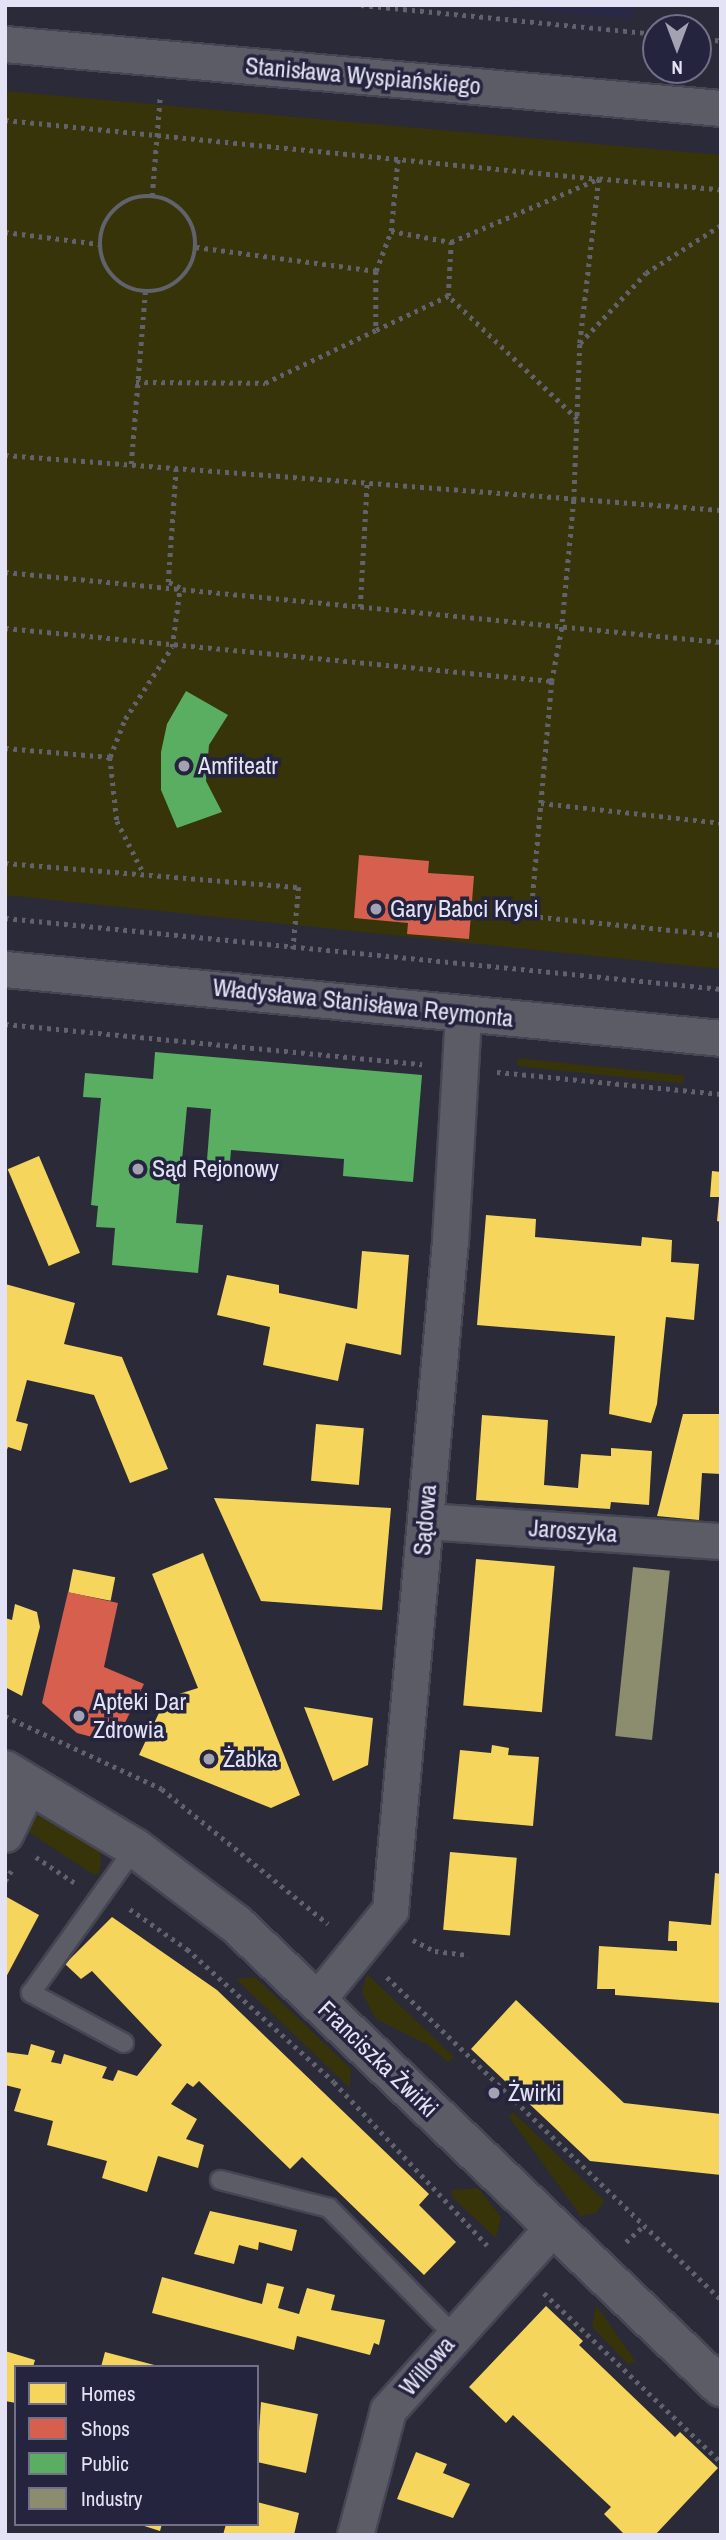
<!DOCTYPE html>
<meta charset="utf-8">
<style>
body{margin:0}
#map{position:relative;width:726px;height:2540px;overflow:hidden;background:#2b2a39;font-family:"Archivo Narrow",sans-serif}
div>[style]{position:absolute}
.built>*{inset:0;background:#2a2847}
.green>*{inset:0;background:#373409;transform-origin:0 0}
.homes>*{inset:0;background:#f6d55c;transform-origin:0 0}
.shops>*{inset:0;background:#d6604d}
.public>*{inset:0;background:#5aae61}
.industry>*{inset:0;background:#8c8c6e;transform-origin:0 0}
.path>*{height:4.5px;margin-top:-2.25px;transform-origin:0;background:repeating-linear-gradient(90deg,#62626c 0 3.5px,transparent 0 8.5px)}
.path>.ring{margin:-2.25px;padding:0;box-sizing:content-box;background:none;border:4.5px solid #62626c;border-radius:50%}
.roads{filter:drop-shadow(2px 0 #464553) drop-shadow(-2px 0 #464553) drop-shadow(0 2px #464553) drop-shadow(0 -2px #464553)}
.service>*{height:18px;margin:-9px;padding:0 9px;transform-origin:9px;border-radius:9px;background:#5c5c67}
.minor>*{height:35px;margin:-17.5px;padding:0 17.5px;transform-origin:17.5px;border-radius:17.5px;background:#5c5c67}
.secondary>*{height:38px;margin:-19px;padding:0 19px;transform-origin:19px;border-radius:19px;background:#5c5c67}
.dots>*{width:19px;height:19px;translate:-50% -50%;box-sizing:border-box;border:4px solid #25243f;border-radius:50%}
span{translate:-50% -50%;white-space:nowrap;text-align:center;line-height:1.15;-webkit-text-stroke:7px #25243f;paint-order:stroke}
.street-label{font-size:24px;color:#e3e3f5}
.poi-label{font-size:24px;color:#e3e3f5}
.left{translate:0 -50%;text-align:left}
.frame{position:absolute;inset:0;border:7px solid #e3e3f5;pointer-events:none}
.legend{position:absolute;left:14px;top:2365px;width:245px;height:161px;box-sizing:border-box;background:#25243f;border:2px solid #717088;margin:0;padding:9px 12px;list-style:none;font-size:21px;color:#e3e3f5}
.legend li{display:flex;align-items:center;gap:14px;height:35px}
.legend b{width:35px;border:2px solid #717088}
.north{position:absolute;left:642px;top:14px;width:70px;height:70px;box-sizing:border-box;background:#25243f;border:2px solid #717088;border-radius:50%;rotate:180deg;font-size:19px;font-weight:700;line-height:28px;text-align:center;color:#e3e3f5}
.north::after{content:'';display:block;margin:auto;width:24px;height:32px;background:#a3a2b3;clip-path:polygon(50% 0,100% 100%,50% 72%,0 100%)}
</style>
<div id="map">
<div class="built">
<i style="clip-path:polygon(488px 5px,635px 5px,633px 19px)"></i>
</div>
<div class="green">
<i style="clip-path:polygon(5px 91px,721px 155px,721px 969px,5px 895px)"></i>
<i style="left:518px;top:1058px;width:167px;height:8px;rotate:6deg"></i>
<i style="clip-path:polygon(40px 1816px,101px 1852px,100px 1873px,94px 1875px,27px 1831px,33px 1817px)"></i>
<i style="clip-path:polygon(367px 1974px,454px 2057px,448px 2062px,428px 2045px,376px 2019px,362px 1993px)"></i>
<i style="clip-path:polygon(255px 1977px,351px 2069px,350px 2088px,236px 1979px)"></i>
<i style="clip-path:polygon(513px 2112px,605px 2201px,596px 2213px,581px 2216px,509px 2117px)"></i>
<i style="clip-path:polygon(478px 2188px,501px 2217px,496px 2238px,452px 2197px,452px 2190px)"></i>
<i style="clip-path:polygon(596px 2305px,636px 2362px,628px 2364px,592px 2327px)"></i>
</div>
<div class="homes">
<i style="left:39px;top:1156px;width:105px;height:34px;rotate:67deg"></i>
<i style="clip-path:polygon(712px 1171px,721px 1172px,721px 1197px,710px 1197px)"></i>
<i style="clip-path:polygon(719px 1199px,721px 1199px,721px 1222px,717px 1221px)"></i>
<i style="clip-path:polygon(486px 1215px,536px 1219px,535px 1237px,641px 1246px,642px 1237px,672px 1240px,671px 1262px,699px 1264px,694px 1320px,666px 1317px,657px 1404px,651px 1423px,609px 1414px,615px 1336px,477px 1325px)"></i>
<i style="clip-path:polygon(362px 1251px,409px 1255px,401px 1355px,346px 1343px,338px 1381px,263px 1365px,270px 1327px,217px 1315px,227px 1275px,279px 1285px,279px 1293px,357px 1309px)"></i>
<i style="clip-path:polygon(5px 1284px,75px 1303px,64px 1344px,122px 1357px,168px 1469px,130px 1483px,94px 1395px,27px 1380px,16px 1421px,28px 1424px,21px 1451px,8px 1447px,5px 1455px)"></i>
<i style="clip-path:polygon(683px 1414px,721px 1414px,721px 1474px,702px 1473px,699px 1520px,657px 1516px)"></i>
<i style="clip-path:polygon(482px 1415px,548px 1420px,544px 1485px,578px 1488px,581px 1454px,611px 1456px,611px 1448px,652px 1451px,649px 1505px,611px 1502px,610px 1509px,476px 1500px)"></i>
<i style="left:316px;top:1424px;width:48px;height:57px;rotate:5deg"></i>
<i style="clip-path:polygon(214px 1498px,391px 1508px,382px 1610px,261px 1601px)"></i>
<i style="clip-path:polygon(203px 1553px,300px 1795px,271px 1808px,139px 1755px,166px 1698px,198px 1688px,152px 1574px)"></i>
<i style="left:476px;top:1559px;width:79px;height:147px;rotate:5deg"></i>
<i style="left:73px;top:1569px;width:43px;height:24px;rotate:11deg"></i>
<i style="clip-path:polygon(15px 1604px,37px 1612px,40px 1627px,22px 1696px,5px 1687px,5px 1618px,12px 1620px)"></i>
<i style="clip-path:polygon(304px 1707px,373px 1718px,368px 1765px,333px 1781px)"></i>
<i style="clip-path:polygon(492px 1745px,509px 1748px,508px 1755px,539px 1757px,533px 1826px,453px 1819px,460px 1750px,491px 1753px)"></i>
<i style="left:450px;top:1852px;width:67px;height:78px;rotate:5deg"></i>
<i style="clip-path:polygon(715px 1873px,721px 1874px,721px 2003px,615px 1995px,615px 1989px,597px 1989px,599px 1946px,677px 1951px,677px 1941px,668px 1941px,669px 1921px,711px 1925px)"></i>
<i style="clip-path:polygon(5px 1896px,39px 1915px,5px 1979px)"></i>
<i style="clip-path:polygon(112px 1917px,217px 1990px,429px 2194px,419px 2205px,456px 2242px,424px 2275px,302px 2157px,290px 2169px,199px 2081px,193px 2087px,187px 2083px,171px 2104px,197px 2119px,186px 2139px,204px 2145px,198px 2168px,158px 2156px,147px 2192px,102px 2178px,107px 2161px,47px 2145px,53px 2121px,14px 2111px,21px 2089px,5px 2085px,5px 2052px,28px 2055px,31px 2044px,55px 2051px,51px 2062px,61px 2064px,64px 2054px,107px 2067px,102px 2078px,113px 2081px,118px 2070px,137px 2076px,162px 2045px,92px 1971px,81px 1979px,65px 1964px)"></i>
<i style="clip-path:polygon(516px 2000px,624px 2103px,721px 2114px,721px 2175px,590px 2161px,471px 2049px)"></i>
<i style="clip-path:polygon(210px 2211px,297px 2230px,292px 2251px,259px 2242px,258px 2250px,239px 2245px,234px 2264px,194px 2254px)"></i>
<i style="clip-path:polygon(162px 2277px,262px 2304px,267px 2283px,284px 2287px,278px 2308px,299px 2314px,307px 2288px,335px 2295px,331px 2310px,385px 2320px,379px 2345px,374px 2343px,370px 2355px,297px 2336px,294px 2350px,152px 2313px)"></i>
<i style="clip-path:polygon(546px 2306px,583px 2341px,579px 2345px,675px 2437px,680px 2432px,718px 2468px,655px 2535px,625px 2535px,604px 2514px,611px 2507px,513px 2415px,506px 2423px,469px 2387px)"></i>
<i style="clip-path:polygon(5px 2351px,35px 2360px,33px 2367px,16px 2367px,16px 2403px,5px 2401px)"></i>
<i style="clip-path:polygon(105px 2352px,158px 2366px,157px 2367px,101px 2367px)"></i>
<i style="clip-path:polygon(261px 2402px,318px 2414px,306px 2473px,257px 2462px)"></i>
<i style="clip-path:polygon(416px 2452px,447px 2464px,443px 2473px,470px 2484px,453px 2518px,397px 2499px)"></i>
<i style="clip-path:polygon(257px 2502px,299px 2513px,294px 2535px,223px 2535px,226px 2524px,257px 2524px)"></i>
<i style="clip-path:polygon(138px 2524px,162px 2524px,160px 2531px)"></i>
</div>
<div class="shops">
<i style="clip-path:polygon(359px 855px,429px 861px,428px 873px,474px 876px,469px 939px,407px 934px,408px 923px,354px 918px)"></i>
<i style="clip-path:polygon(68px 1592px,118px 1603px,104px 1667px,144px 1684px,117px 1739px,105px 1733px,92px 1737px,77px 1733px,42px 1703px)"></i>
</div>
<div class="public">
<i style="clip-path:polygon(186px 691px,228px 715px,209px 745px,206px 781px,222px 812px,177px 828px,161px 790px,161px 752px,167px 724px)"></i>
<i style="clip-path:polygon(155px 1052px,422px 1075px,413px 1182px,343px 1176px,344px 1159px,231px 1150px,230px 1162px,207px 1160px,211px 1109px,187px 1107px,176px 1223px,203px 1225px,198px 1273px,112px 1265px,115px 1228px,96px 1227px,98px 1206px,91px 1205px,101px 1098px,83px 1097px,85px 1073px,153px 1079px)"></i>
</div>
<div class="industry">
<i style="left:633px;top:1567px;width:37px;height:170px;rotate:6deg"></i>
</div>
<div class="path">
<i style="left:361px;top:5px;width:296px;rotate:5.6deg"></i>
<i style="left:698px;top:38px;width:23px;rotate:7deg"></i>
<i style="left:5px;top:120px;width:597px;rotate:5.67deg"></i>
<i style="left:721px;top:190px;width:122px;rotate:-174.8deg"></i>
<i style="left:599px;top:179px;width:166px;rotate:96.6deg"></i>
<i style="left:580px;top:344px;width:156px;rotate:92.2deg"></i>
<i style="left:574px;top:500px;width:129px;rotate:95.4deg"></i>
<i style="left:562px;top:628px;width:54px;rotate:100.7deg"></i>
<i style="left:552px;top:681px;width:236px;rotate:95.1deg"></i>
<i style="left:531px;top:916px;width:191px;rotate:5.7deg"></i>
<i class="ring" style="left:100px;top:196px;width:91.5px;height:91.5px"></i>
<i style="left:152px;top:196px;width:100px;rotate:-85.4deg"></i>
<i style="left:391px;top:231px;width:74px;rotate:-84.6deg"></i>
<i style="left:5px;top:232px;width:95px;rotate:7.3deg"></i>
<i style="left:196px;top:247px;width:182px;rotate:7.6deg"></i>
<i style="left:376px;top:271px;width:59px;rotate:90deg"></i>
<i style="left:376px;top:330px;width:80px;rotate:-25.3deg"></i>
<i style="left:376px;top:271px;width:43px;rotate:-69.4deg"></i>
<i style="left:391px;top:231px;width:61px;rotate:10.4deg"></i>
<i style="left:580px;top:343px;width:96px;rotate:-46.7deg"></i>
<i style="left:646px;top:273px;width:89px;rotate:-32.6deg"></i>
<i style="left:136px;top:382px;width:129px;rotate:0.4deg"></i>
<i style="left:265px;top:383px;width:123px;rotate:-25.5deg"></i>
<i style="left:577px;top:419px;width:178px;rotate:-136.4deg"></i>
<i style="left:448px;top:296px;width:54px;rotate:-86.8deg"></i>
<i style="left:451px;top:242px;width:160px;rotate:-23.2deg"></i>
<i style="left:5px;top:455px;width:718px;rotate:4.39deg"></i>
<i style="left:131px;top:464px;width:172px;rotate:-85.3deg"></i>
<i style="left:5px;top:572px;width:719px;rotate:5.58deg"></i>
<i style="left:360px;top:607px;width:126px;rotate:-86.8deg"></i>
<i style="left:5px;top:628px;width:550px;rotate:5.53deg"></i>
<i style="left:5px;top:748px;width:105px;rotate:4.9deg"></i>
<i style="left:110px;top:757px;width:64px;rotate:83.8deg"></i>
<i style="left:117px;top:821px;width:57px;rotate:63deg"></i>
<i style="left:110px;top:757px;width:41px;rotate:-68.5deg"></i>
<i style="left:125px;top:719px;width:86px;rotate:-56.9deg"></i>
<i style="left:172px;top:647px;width:60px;rotate:-82.3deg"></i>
<i style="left:180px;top:588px;width:13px;rotate:-153deg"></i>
<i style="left:168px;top:582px;width:113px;rotate:-86deg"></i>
<i style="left:541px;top:803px;width:181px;rotate:6.3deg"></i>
<i style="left:5px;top:863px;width:295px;rotate:4.7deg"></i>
<i style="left:299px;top:887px;width:62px;rotate:95.5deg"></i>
<i style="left:5px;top:918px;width:720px;rotate:5.66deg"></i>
<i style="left:5px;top:1024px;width:419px;rotate:5.5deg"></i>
<i style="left:497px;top:1072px;width:225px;rotate:5.6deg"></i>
<i style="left:5px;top:1716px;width:173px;rotate:24.9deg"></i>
<i style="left:162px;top:1789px;width:214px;rotate:39.1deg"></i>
<i style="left:36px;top:1857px;width:47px;rotate:33.7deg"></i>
<i style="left:5px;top:1881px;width:12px;rotate:-59deg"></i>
<i style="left:130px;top:1909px;width:70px;rotate:35.1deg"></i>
<i style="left:187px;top:1949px;width:198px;rotate:42.1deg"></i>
<i style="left:334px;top:2082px;width:224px;rotate:46.8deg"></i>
<i style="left:413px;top:1940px;width:25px;rotate:27deg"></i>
<i style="left:435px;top:1951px;width:34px;rotate:7deg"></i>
<i style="left:387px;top:1977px;width:465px;rotate:44deg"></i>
<i style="left:626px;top:2242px;width:23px;rotate:-43deg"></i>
<i style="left:544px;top:2293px;width:245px;rotate:43.7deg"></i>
</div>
<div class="roads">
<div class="service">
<i style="left:124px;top:2043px;width:106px;rotate:-151.7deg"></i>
<i style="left:31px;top:1993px;width:178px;rotate:-54.4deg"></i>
<i style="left:220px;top:2180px;width:113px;rotate:14.4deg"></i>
<i style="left:329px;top:2208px;width:178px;rotate:45.5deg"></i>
</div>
<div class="minor">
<i style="left:5px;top:44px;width:719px;rotate:5.11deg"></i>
<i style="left:5px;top:969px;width:719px;rotate:5.5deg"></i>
<i style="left:425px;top:1521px;width:297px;rotate:3.9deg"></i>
<i style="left:5px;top:1834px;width:55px;rotate:-64.4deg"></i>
<i style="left:317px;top:2000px;width:116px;rotate:-51deg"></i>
<i style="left:390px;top:1910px;width:672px;rotate:-84.88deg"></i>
<i style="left:450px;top:1241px;width:228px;rotate:-86.7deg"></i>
<i style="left:355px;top:2535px;width:129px;rotate:-75.2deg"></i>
<i style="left:388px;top:2410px;width:246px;rotate:-48deg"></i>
</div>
<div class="secondary">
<i style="left:5px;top:1770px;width:152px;rotate:31deg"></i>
<i style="left:135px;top:1848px;width:126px;rotate:37deg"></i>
<i style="left:236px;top:1924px;width:671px;rotate:43.67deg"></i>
</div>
</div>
<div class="dots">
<i style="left:184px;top:766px;background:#a3a2b3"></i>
<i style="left:376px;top:909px;background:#a3a2b3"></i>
<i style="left:138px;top:1169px;background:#a3a2b3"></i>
<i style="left:79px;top:1716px;background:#a3a2b3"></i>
<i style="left:209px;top:1759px;background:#a3a2b3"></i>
<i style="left:494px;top:2093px;background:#a3a2b3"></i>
</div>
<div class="street-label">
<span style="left:363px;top:76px;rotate:5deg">Stanisława Wyspiańskiego</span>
<span style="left:363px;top:1003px;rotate:6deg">Władysława Stanisława Reymonta</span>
<span style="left:425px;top:1520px;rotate:-85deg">Sądowa</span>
<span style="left:573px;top:1531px;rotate:4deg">Jaroszyka</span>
<span style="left:378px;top:2059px;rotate:44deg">Franciszka Żwirki</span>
<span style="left:427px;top:2366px;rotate:-49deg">Willowa</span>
</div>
<div class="poi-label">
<span class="left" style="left:198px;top:766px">Amfiteatr</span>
<span class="left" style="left:390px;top:909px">Gary Babci Krysi</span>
<span class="left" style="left:152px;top:1169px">Sąd Rejonowy</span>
<span class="left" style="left:93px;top:1716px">Apteki Dar<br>Zdrowia</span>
<span class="left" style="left:223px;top:1759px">Żabka</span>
<span class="left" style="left:508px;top:2093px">Żwirki</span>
</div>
<div class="frame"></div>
<ul class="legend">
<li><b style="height:19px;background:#f6d55c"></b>Homes</li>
<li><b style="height:19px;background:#d6604d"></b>Shops</li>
<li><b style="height:19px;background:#5aae61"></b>Public</li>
<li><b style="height:19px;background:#8c8c6e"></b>Industry</li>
</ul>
<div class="north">N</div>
</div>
